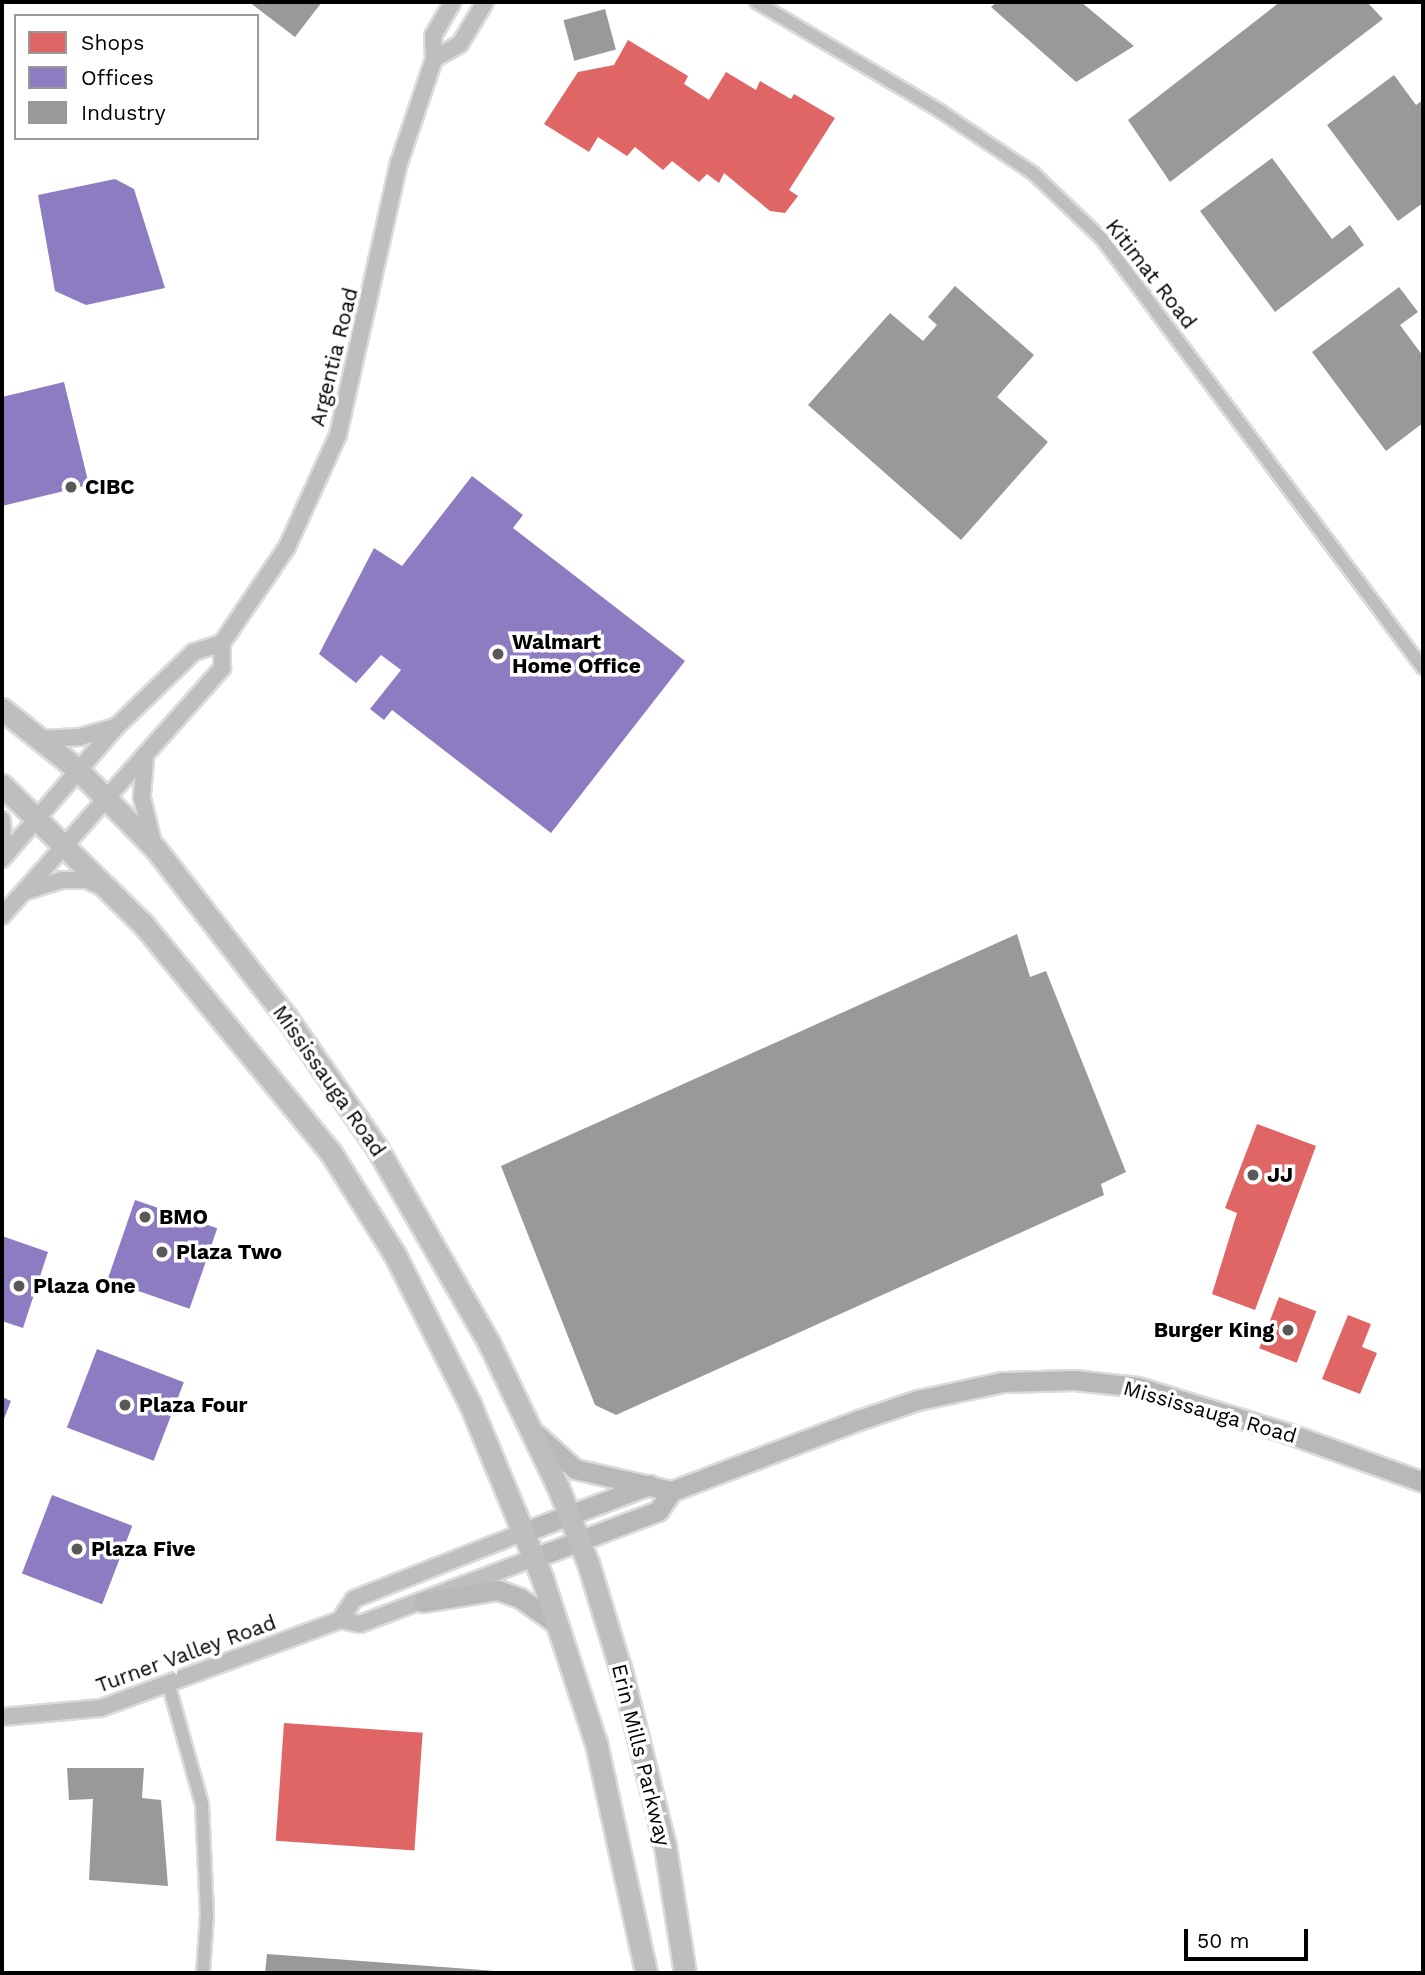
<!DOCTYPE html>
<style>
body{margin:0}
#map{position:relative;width:1425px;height:1975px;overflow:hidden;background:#fff;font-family:"Work Sans",sans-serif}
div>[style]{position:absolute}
.shops>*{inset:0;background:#e06666;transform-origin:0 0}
.offices>*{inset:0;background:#8e7cc3;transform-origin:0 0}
.industry>*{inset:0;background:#999;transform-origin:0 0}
.roads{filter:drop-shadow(2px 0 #dbdbdb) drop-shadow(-2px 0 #dbdbdb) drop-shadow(0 2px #dbdbdb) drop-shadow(0 -2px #dbdbdb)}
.minor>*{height:12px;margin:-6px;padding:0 6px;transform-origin:6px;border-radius:6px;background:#bebebe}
.tertiary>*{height:16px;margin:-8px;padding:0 8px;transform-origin:8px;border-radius:8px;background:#bebebe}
.secondary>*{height:19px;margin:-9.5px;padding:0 9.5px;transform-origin:9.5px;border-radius:9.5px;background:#b8b8b8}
.primary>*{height:21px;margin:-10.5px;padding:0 10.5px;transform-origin:10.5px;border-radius:10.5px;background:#bebebe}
.dots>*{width:19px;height:19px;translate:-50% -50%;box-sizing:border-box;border:4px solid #fff;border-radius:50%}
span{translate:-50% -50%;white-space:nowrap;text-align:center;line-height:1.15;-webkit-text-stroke:7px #fff;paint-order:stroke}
.street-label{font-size:21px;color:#000}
.poi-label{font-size:21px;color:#000;font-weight:700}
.left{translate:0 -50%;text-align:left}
.right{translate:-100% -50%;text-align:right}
.frame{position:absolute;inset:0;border:4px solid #000;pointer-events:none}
.legend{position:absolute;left:14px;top:14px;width:245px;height:126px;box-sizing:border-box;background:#fff;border:2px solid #999;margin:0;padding:9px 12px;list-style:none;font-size:21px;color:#000}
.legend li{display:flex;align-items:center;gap:14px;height:35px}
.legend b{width:35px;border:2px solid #999}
.scale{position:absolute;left:1184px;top:1929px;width:124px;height:32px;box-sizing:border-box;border:4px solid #000;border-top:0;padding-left:9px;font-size:21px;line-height:24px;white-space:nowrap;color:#000;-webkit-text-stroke:5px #fff;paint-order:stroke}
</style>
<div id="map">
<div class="shops">
<i style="clip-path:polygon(628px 40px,688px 76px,684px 84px,709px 100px,726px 72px,756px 90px,760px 81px,791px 99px,794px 94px,835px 118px,789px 190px,798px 196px,785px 213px,770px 211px,724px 173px,719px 183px,707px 174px,699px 182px,672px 161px,663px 170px,635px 147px,627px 156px,598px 137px,589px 152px,544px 124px,578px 72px,614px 65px)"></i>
<i style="clip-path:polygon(1257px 1124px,1316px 1146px,1255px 1310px,1212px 1294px,1237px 1213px,1225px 1208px)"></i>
<i style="left:1279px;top:1297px;width:40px;height:55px;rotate:21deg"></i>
<i style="clip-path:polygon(1348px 1315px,1371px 1324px,1362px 1347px,1377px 1353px,1360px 1394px,1322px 1379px)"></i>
<i style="left:284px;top:1723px;width:139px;height:118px;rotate:4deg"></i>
</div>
<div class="offices">
<i style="clip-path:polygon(115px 179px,134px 189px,165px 288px,86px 305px,55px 291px,38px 195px)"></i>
<i style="clip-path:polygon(64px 382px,89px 485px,2px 506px,2px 397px)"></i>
<i style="clip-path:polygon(472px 476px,523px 515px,513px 528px,685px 661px,551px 833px,392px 710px,384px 720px,370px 709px,401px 670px,381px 655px,356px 683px,319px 654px,374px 548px,402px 566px)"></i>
<i style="left:135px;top:1200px;width:87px;height:85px;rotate:19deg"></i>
<i style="clip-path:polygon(2px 1236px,48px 1252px,23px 1328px,2px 1321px)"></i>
<i style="left:97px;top:1349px;width:93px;height:84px;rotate:21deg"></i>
<i style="clip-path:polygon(2px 1397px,11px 1401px,2px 1424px)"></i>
<i style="left:52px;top:1495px;width:86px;height:84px;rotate:21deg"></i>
</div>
<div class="industry">
<i style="clip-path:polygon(249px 2px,322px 2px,295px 37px)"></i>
<i style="clip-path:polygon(997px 2px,1081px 2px,1134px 46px,1076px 82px,991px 7px)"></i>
<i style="clip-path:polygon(1280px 2px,1367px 2px,1383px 19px,1170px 182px,1128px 120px)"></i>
<i style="left:605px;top:9px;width:42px;height:43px;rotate:75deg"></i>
<i style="clip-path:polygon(1394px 75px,1416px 105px,1423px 100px,1423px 203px,1398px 221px,1327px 125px)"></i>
<i style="clip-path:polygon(1272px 158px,1332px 239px,1350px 225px,1364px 245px,1275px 312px,1200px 211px)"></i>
<i style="clip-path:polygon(955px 286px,1034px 355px,997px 397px,1048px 442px,961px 540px,808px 405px,890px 313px,923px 341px,937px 325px,928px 317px)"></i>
<i style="clip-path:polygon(1399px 287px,1418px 312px,1400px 325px,1423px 356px,1423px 423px,1386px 451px,1312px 352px)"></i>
<i style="clip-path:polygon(1017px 934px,1030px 977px,1046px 971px,1126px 1172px,1101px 1184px,1104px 1195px,616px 1415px,595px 1405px,501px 1166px)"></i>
<i style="clip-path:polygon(67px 1768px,144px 1768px,142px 1798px,161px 1800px,168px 1886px,89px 1880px,93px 1799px,69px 1800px)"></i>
<i style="clip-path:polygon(267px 1954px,496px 1971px,496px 1973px,265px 1973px)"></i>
</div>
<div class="roads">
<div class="minor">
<i style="left:756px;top:2px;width:214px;rotate:30.6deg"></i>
<i style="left:940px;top:111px;width:112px;rotate:33.7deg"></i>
<i style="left:1033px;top:173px;width:95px;rotate:43.7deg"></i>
<i style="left:1102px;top:239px;width:536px;rotate:53.19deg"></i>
<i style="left:169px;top:1686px;width:123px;rotate:74.4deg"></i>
<i style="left:202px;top:1804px;width:110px;rotate:87.4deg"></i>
<i style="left:207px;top:1914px;width:59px;rotate:93.9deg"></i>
</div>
<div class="tertiary">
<i style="left:434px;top:59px;width:30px;rotate:-30deg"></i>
<i style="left:460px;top:44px;width:49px;rotate:-59.2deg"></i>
<i style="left:41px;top:739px;width:39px;rotate:-3deg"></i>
<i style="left:80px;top:737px;width:35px;rotate:-16deg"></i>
<i style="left:145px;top:760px;width:38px;rotate:95deg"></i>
<i style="left:142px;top:798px;width:49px;rotate:76deg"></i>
<i style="left:2px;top:820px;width:36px;rotate:87deg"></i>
<i style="left:2px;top:859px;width:176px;rotate:-49.2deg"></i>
<i style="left:117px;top:726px;width:107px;rotate:-43.9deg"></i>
<i style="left:194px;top:652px;width:29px;rotate:-18deg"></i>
<i style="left:222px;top:643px;width:116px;rotate:-55.9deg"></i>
<i style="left:287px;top:547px;width:123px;rotate:-65.5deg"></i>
<i style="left:338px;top:435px;width:279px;rotate:-77.4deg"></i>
<i style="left:399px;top:163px;width:110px;rotate:-71.4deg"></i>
<i style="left:434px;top:59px;width:23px;rotate:-92deg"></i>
<i style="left:433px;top:36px;width:39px;rotate:-60deg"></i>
<i style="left:26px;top:891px;width:37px;rotate:-17deg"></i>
<i style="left:61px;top:880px;width:26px"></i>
<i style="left:87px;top:880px;width:17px;rotate:25deg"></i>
<i style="left:2px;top:916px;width:332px;rotate:-48.4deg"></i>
<i style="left:222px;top:668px;width:25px;rotate:-90deg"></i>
<i style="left:340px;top:1620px;width:25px;rotate:-56deg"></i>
<i style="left:354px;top:1599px;width:183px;rotate:-21.5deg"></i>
<i style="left:2px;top:1717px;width:99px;rotate:-5.2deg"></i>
<i style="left:101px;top:1708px;width:255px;rotate:-20.2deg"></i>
<i style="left:340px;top:1620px;width:20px;rotate:11deg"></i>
<i style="left:360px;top:1624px;width:186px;rotate:-20.8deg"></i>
</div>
<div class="secondary">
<i style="left:537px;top:1435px;width:51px;rotate:41.8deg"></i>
<i style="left:575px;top:1469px;width:99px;rotate:12.8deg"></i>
<i style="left:524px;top:1532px;width:134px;rotate:-20.6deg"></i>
<i style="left:534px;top:1558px;width:133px;rotate:-20.8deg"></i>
<i style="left:658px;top:1511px;width:24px;rotate:-55deg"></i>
<i style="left:672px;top:1491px;width:200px;rotate:-20.8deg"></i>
<i style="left:859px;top:1420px;width:62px;rotate:-18.7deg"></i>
<i style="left:918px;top:1400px;width:87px;rotate:-12deg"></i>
<i style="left:1003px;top:1382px;width:71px;rotate:-1.6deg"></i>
<i style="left:1074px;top:1380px;width:64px;rotate:6.2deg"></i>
<i style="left:1138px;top:1387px;width:159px;rotate:17.2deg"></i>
<i style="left:1290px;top:1434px;width:141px;rotate:19.8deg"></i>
<i style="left:423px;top:1602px;width:76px;rotate:-9.1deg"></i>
<i style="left:498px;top:1590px;width:23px;rotate:20deg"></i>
<i style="left:520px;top:1598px;width:47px;rotate:35.4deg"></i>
</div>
<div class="primary">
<i style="left:2px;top:709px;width:96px;rotate:38.7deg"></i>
<i style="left:77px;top:769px;width:111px;rotate:45.4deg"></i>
<i style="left:155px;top:848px;width:215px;rotate:52.2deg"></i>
<i style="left:287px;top:1018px;width:158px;rotate:55.3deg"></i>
<i style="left:377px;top:1148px;width:225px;rotate:60.1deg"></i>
<i style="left:489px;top:1343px;width:160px;rotate:64.4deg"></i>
<i style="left:558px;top:1487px;width:82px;rotate:68.5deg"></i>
<i style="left:588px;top:1563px;width:116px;rotate:73deg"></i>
<i style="left:622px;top:1674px;width:177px;rotate:76deg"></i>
<i style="left:665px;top:1846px;width:129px;rotate:81.1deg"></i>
<i style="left:2px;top:785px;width:198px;rotate:44.6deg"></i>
<i style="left:143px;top:924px;width:296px;rotate:50.6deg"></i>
<i style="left:331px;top:1153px;width:120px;rotate:57.9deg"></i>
<i style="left:395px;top:1255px;width:167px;rotate:63.3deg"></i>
<i style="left:470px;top:1404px;width:188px;rotate:67.5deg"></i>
<i style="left:542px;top:1578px;width:174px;rotate:71.9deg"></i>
<i style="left:596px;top:1743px;width:235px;rotate:77.7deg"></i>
</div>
</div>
<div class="dots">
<i style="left:71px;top:487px;background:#595959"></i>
<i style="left:498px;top:654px;background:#595959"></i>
<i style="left:1253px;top:1175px;background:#595959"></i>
<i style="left:145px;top:1217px;background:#595959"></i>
<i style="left:162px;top:1252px;background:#595959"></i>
<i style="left:19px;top:1286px;background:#595959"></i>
<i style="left:1288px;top:1330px;background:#595959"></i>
<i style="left:125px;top:1405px;background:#595959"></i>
<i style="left:77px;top:1549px;background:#595959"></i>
</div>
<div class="street-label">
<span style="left:1151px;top:274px;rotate:52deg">Kitimat Road</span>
<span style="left:334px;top:357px;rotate:-76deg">Argentia Road</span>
<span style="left:329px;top:1081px;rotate:55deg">Mississauga Road</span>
<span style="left:1210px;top:1412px;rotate:16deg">Mississauga Road</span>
<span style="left:186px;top:1654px;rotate:-20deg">Turner Valley Road</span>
<span style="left:641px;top:1755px;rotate:76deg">Erin Mills Parkway</span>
</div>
<div class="poi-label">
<span class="left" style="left:85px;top:487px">CIBC</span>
<span class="left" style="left:512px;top:654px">Walmart<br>Home Office</span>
<span class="left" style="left:1267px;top:1175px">JJ</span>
<span class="left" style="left:159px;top:1217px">BMO</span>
<span class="left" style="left:176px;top:1252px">Plaza Two</span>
<span class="left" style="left:33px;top:1286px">Plaza One</span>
<span class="right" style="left:1274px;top:1330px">Burger King</span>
<span class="left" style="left:139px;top:1405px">Plaza Four</span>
<span class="left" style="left:91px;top:1549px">Plaza Five</span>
</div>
<div class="frame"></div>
<ul class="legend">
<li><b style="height:19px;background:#e06666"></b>Shops</li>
<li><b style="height:19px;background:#8e7cc3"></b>Offices</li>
<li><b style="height:19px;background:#999"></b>Industry</li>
</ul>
<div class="scale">50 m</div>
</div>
